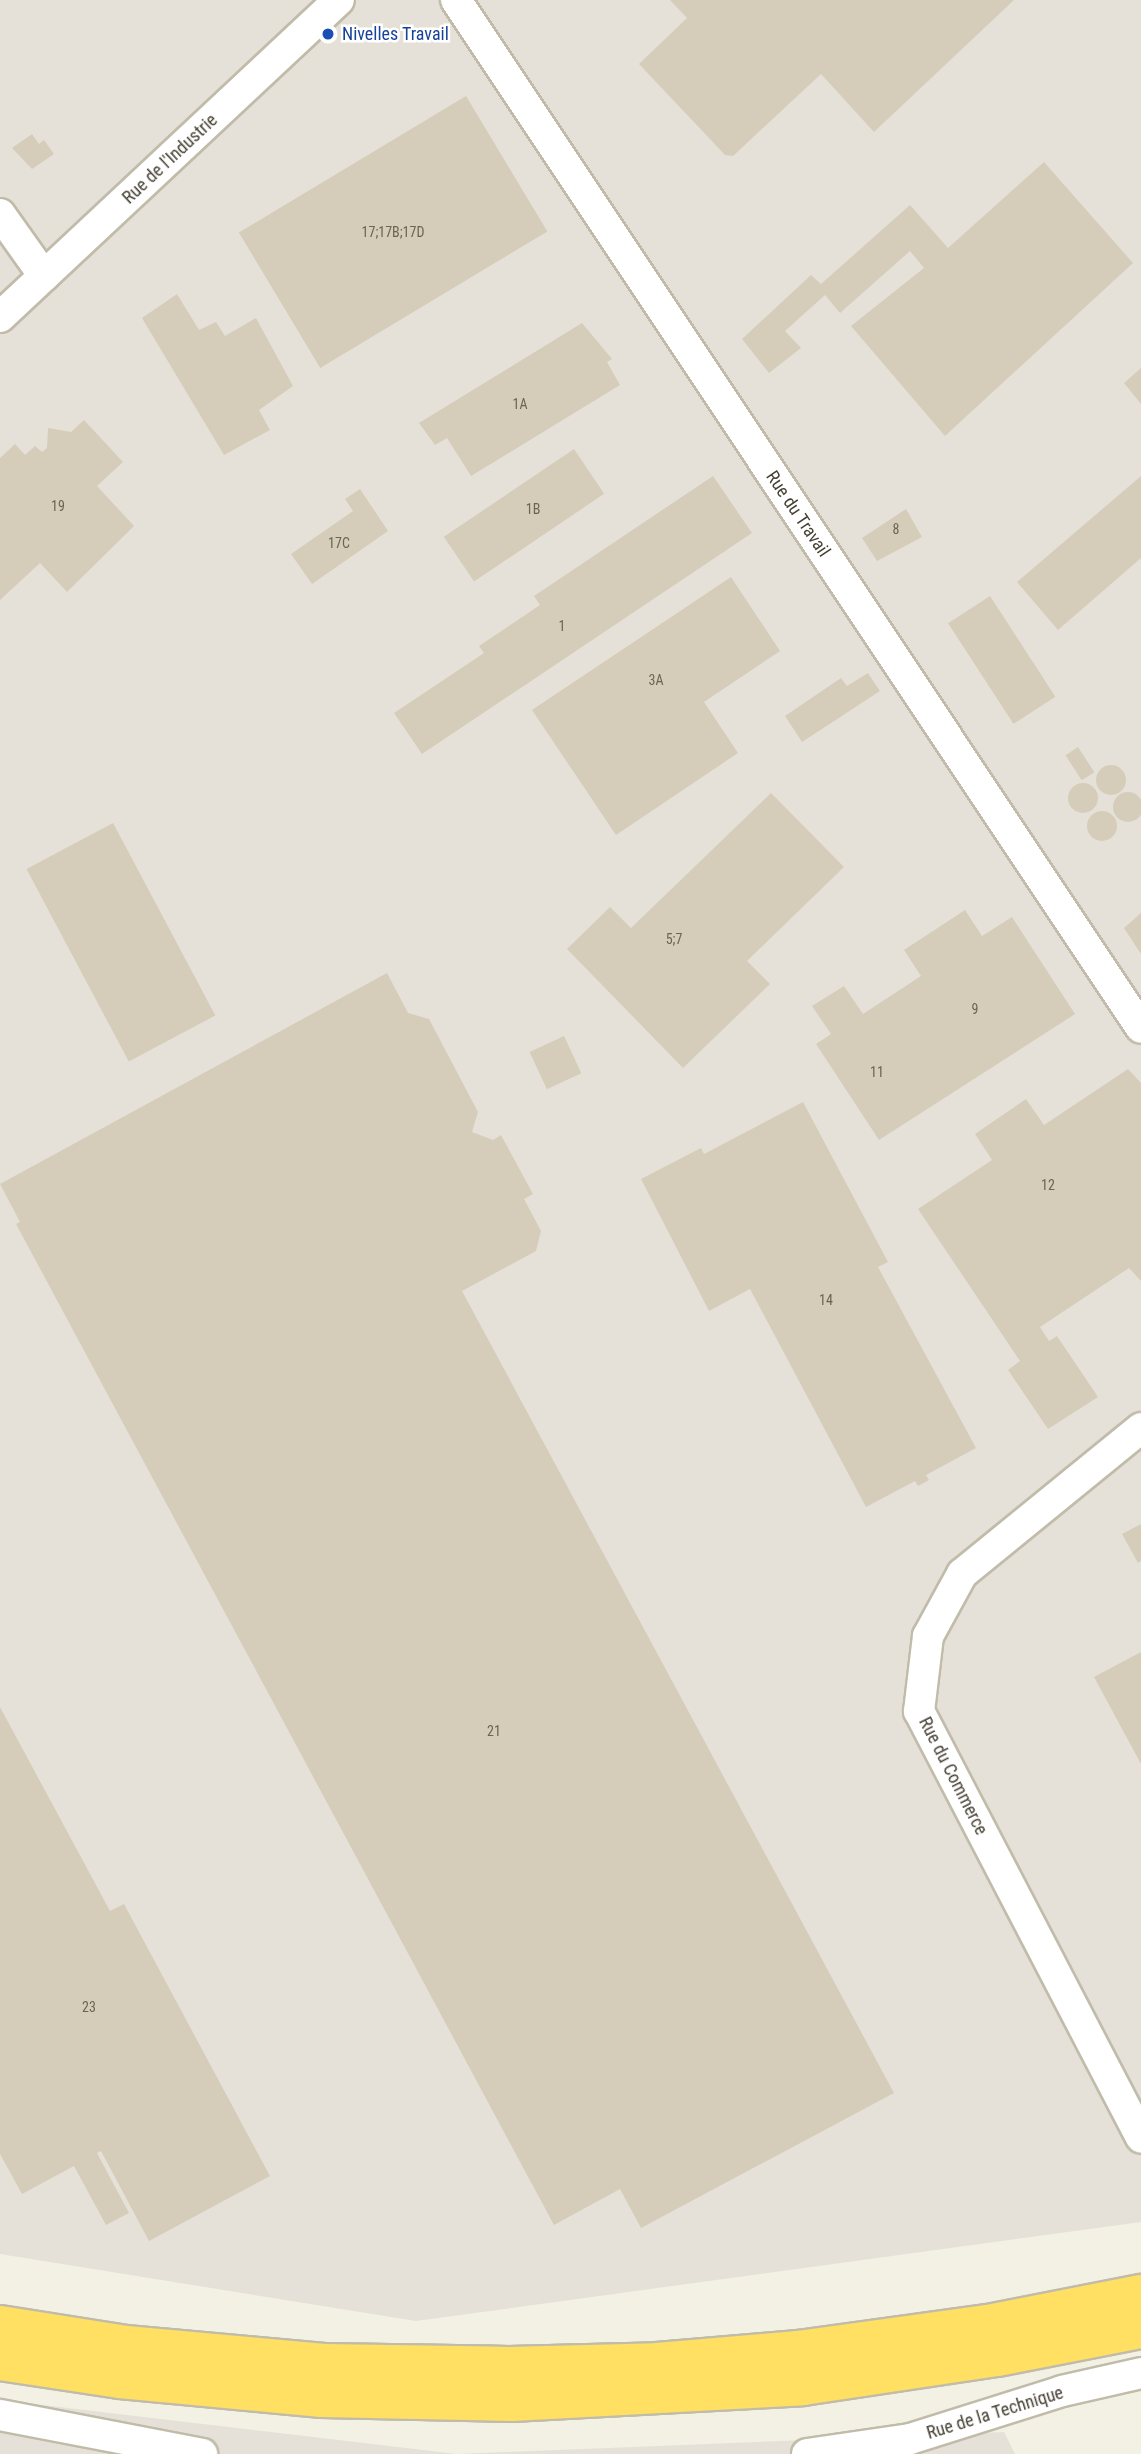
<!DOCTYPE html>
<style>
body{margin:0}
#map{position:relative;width:1141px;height:2454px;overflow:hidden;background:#f3f0e4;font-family:"Roboto Condensed",sans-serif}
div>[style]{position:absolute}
.industrial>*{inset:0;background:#e5e1d9}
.building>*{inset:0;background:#d5cdb9;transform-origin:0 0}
.round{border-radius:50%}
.roads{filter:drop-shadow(2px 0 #c1bca9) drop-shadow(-2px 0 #c1bca9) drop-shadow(0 2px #c1bca9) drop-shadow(0 -2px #c1bca9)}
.minor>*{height:30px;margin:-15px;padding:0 15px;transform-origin:15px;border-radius:15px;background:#fff}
.highway>*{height:38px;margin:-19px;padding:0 19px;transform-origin:19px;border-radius:19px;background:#ffe063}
.dots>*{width:19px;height:19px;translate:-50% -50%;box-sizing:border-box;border:4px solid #fff;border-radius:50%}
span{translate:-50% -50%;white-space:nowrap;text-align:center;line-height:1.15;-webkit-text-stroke:5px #fff;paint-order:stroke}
.number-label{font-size:14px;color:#696455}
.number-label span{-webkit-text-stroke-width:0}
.transit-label{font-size:18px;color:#164399}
.left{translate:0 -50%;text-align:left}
.street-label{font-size:18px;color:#454134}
</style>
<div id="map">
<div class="industrial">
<i style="clip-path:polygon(0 0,1141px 0,1141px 2222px,416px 2321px,0 2254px)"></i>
<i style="clip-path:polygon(0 2400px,457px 2454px,1004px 2432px,1015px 2454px,0 2454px)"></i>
</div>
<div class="building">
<i style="clip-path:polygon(670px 0,1014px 0,874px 132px,821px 74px,733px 156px,725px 155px,639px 64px,687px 18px)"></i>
<i style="left:466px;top:96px;width:158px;height:265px;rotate:59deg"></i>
<i style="clip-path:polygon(32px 134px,39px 144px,44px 140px,54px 154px,32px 169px,12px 148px)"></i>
<i style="clip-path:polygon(1044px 162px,1133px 263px,945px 436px,851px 326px,924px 268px,910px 251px,840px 313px,825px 295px,785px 331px,801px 348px,769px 373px,742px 339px,811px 275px,821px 284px,910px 205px,948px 248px)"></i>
<i style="clip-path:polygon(177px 294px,199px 330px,216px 322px,225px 336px,256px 318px,293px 386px,259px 410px,270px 430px,224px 455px,142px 318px)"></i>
<i style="clip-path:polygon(582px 323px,612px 359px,607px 362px,620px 385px,471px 476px,447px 438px,435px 445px,419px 423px)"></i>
<i style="clip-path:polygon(1141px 368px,1141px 404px,1124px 383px)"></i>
<i style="clip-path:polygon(84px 420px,123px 462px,97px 486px,134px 526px,67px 592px,40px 563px,0 600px,0 458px,15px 444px,25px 455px,35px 446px,42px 452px,47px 448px,48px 428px,71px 432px)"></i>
<i style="left:574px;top:449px;width:54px;height:157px;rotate:56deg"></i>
<i style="clip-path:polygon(713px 476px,752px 533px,422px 754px,394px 713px,484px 653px,479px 646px,540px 605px,534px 596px)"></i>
<i style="clip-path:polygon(1141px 476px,1141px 558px,1058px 630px,1017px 582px)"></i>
<i style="clip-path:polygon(360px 489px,388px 531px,312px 584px,291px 554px,353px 511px,345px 499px)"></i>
<i style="clip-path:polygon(906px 509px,922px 537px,877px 561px,862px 538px)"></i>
<i style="clip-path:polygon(731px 577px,780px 651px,704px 702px,738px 753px,616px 835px,532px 710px)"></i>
<i style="left:990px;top:596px;width:120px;height:50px;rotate:57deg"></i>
<i style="clip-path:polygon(868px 673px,880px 691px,802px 742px,785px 716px,841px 678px,847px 686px)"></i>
<i style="left:1078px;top:747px;width:30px;height:15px;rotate:57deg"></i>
<i class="round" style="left:1096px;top:765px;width:30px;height:30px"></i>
<i class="round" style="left:1068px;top:783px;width:30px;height:30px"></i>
<i class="round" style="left:1113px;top:792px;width:30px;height:30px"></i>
<i style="clip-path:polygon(771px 793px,844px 867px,747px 961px,770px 984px,683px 1068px,567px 949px,610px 907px,631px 928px)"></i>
<i class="round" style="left:1087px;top:811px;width:30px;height:30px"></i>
<i style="left:113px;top:823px;width:218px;height:98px;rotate:62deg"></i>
<i style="clip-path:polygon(965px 910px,982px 936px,1012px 917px,1075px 1014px,879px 1140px,816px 1044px,831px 1034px,812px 1006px,844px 986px,863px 1014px,921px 976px,904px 950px)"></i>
<i style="clip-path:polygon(1141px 913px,1141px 954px,1124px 928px)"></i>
<i style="clip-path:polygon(387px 973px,408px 1013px,429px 1019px,478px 1112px,472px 1132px,493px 1140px,501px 1135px,533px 1194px,524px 1199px,541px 1231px,536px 1251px,462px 1291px,894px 2093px,641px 2228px,620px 2189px,554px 2225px,16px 1224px,20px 1222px,0 1184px)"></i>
<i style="left:564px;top:1036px;width:41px;height:38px;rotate:65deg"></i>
<i style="clip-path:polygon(1128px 1069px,1141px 1083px,1141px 1281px,1129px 1268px,1040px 1327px,1049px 1341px,1057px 1336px,1098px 1397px,1048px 1429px,1008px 1370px,1020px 1361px,918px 1209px,992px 1160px,975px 1134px,1026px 1099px,1044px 1125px)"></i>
<i style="clip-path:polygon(803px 1102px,888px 1262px,878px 1267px,976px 1448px,926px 1475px,929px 1480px,918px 1486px,915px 1481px,866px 1507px,750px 1289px,709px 1311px,641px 1179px,701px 1148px,704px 1154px)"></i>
<i style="clip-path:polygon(1141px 1524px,1141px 1561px,1138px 1563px,1122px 1534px)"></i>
<i style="clip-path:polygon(1141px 1652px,1141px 1764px,1094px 1677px)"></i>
<i style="clip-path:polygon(0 1707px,110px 1911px,124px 1904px,270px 2176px,149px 2241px,101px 2151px,97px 2153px,129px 2213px,106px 2225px,74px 2166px,22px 2194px,0 2154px)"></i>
</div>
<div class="roads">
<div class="minor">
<i style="left:456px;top:0;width:1235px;rotate:56.32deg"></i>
<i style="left:0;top:214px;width:76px;rotate:54.6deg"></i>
<i style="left:0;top:317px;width:464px;rotate:-43.1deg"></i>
<i style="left:1141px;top:1428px;width:231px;rotate:140.8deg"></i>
<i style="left:962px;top:1574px;width:71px;rotate:118.7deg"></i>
<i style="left:928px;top:1636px;width:76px;rotate:96.8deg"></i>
<i style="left:919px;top:1711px;width:481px;rotate:62.5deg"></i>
<i style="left:0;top:2415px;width:206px;rotate:10.9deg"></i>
<i style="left:807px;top:2454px;width:104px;rotate:-8.3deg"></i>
<i style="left:910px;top:2439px;width:159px;rotate:-17.5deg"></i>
<i style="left:1062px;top:2391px;width:81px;rotate:-12.8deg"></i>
</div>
<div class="highway">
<i style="left:0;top:2325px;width:128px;rotate:9deg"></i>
<i style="left:126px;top:2345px;width:199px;rotate:5.2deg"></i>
<i style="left:324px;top:2363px;width:185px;rotate:0.9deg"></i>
<i style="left:509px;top:2366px;width:148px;rotate:-1.5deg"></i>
<i style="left:657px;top:2362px;width:142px;rotate:-4.9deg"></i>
<i style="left:798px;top:2350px;width:192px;rotate:-7.8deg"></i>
<i style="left:988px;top:2324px;width:156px;rotate:-11.1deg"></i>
<i style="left:0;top:2361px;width:121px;rotate:8.5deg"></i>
<i style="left:120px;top:2379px;width:203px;rotate:5.4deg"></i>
<i style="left:322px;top:2398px;width:190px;rotate:1.2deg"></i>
<i style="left:512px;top:2402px;width:291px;rotate:-3.1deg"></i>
<i style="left:803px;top:2386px;width:196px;rotate:-8.5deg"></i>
<i style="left:997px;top:2357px;width:147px;rotate:-11deg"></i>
</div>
</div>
<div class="dots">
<i style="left:328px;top:34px;background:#1a4fb4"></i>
</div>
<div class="number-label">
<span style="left:393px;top:232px">17;17B;17D</span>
<span style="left:520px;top:404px">1A</span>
<span style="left:58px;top:506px">19</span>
<span style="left:533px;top:509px">1B</span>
<span style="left:896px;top:529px">8</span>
<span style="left:339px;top:543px">17C</span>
<span style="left:562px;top:626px">1</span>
<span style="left:656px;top:680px">3A</span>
<span style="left:674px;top:939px">5;7</span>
<span style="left:975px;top:1009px">9</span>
<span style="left:877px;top:1072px">11</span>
<span style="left:1048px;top:1185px">12</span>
<span style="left:826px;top:1300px">14</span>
<span style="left:494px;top:1731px">21</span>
<span style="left:89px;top:2007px">23</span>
</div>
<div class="transit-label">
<span class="left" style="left:342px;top:34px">Nivelles Travail</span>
</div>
<div class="street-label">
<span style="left:170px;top:159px;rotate:-43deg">Rue de l'Industrie</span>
<span style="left:798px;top:514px;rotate:56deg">Rue du Travail</span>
<span style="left:953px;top:1776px;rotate:63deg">Rue du Commerce</span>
<span style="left:995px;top:2413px;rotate:-17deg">Rue de la Technique</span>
</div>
</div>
